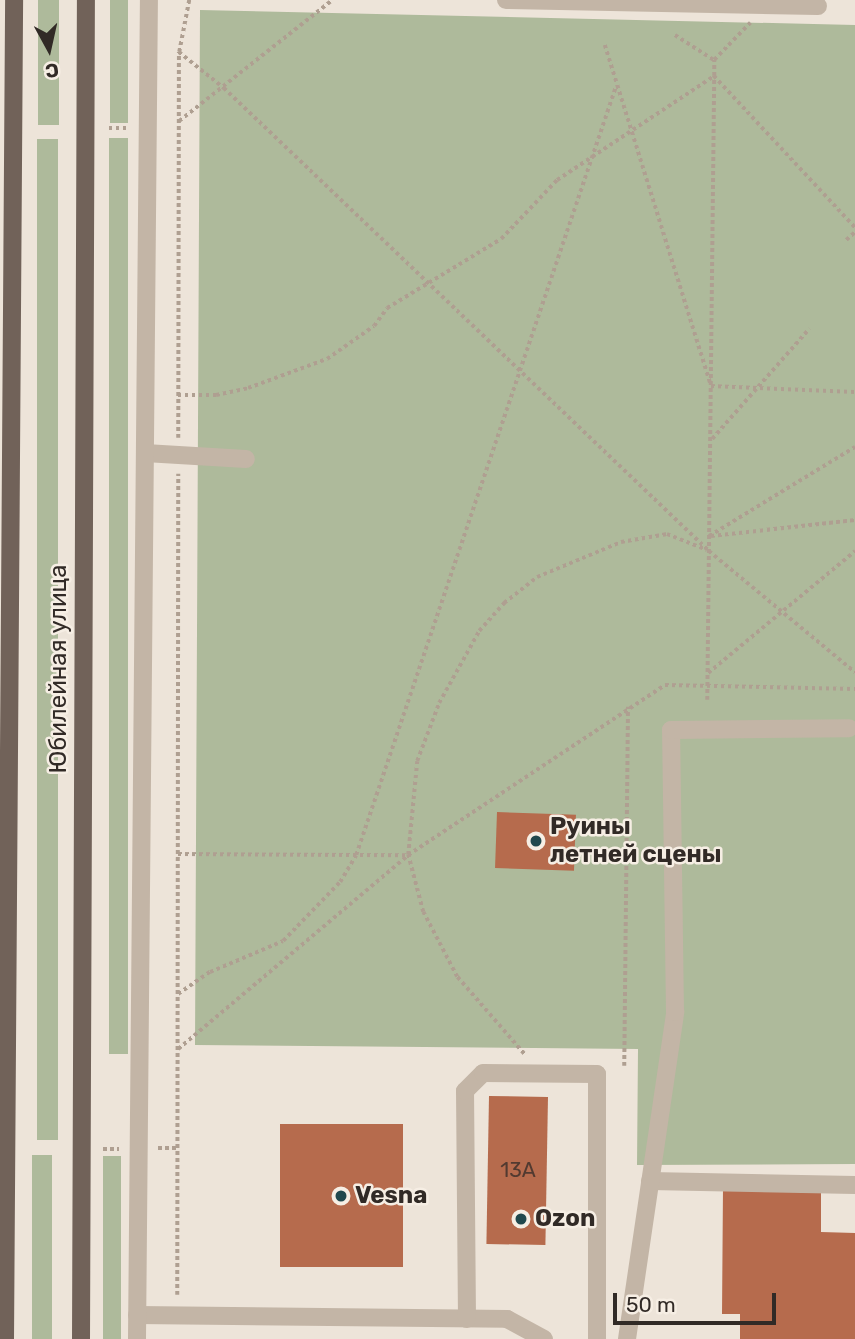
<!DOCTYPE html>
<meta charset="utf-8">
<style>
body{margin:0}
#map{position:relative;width:855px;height:1339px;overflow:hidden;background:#ede4d9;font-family:Rubik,sans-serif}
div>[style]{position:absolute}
.green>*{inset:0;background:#aeba9b;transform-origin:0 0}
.building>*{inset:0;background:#b66b4d;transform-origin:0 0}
.path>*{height:3.5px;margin-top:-1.75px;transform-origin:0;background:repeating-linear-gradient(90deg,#af9f91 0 3.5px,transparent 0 7px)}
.minor>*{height:18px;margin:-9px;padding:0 9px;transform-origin:9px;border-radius:9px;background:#c3b5a6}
.major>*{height:18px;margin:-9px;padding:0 9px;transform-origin:9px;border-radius:9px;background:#716259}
.dots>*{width:19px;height:19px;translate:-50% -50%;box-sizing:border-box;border:4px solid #f6eee4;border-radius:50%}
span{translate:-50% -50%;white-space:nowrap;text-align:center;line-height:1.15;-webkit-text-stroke:5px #f6eee4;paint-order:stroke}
.number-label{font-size:21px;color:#523a30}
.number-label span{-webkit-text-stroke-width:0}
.street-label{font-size:24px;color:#312a26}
.poi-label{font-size:24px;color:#312a26;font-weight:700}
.left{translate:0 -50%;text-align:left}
.north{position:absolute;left:14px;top:14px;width:70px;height:70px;-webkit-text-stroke:5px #f6eee4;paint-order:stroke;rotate:172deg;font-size:19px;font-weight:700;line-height:28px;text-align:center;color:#312a26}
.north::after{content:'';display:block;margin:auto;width:24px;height:32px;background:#312a26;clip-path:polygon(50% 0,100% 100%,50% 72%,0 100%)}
.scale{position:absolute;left:613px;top:1293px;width:163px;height:32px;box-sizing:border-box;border:4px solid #312a26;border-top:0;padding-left:9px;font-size:21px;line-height:24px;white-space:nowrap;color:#312a26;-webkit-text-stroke:5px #f6eee4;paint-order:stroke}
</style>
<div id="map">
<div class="green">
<i style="left:38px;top:0;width:21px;height:125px"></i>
<i style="left:110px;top:0;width:18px;height:123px"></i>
<i style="clip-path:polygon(200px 10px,855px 25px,855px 1164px,637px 1165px,638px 1049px,195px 1045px)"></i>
<i style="left:109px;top:138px;width:19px;height:916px"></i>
<i style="left:37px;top:139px;width:21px;height:1001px"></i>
<i style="left:32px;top:1155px;width:20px;height:184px"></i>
<i style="left:121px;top:1156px;width:183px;height:18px;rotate:90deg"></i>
</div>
<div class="building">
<i style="left:497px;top:812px;width:79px;height:56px;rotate:2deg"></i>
<i style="left:489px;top:1096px;width:59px;height:148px;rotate:1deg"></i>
<i style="left:280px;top:1124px;width:123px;height:143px"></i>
<i style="clip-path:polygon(723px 1187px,821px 1188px,821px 1232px,855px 1233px,855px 1339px,740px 1339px,740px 1314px,722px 1314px)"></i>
</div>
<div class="path">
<i style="left:675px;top:35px;width:46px;rotate:32.7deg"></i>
<i style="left:605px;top:45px;width:357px;rotate:72.7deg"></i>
<i style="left:711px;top:386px;width:144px;rotate:2.4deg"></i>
<i style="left:179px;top:52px;width:58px;rotate:38.7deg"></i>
<i style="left:224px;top:88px;width:671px;rotate:43.67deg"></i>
<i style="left:709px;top:551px;width:190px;rotate:39.7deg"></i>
<i style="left:179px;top:121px;width:195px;rotate:-38.3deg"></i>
<i style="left:109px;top:128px;width:19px"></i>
<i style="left:846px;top:240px;width:12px;rotate:-42deg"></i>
<i style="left:178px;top:395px;width:38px"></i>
<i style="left:216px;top:395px;width:33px;rotate:-12deg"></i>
<i style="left:248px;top:388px;width:84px;rotate:-20.2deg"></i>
<i style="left:327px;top:359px;width:57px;rotate:-35.1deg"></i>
<i style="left:374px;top:326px;width:22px;rotate:-54deg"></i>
<i style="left:387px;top:308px;width:133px;rotate:-31.2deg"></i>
<i style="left:501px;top:239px;width:81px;rotate:-46.5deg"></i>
<i style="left:557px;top:180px;width:188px;rotate:-33.5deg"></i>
<i style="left:714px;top:76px;width:16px;rotate:-90deg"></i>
<i style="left:714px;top:60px;width:52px;rotate:-45.8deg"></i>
<i style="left:178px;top:438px;width:386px;rotate:-89.9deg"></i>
<i style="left:179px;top:52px;width:53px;rotate:-79.1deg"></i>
<i style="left:712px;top:439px;width:147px;rotate:-48.6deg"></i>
<i style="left:709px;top:536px;width:171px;rotate:-31.4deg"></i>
<i style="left:711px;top:536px;width:145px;rotate:-6.3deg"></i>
<i style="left:708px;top:673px;width:191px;rotate:-39.7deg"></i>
<i style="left:707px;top:700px;width:624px;rotate:-89.36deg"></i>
<i style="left:714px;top:76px;width:207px;rotate:47deg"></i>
<i style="left:178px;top:854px;width:229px;rotate:0.3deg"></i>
<i style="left:178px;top:994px;width:39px;rotate:-35deg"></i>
<i style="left:210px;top:972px;width:79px;rotate:-23deg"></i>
<i style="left:283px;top:941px;width:82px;rotate:-46deg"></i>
<i style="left:340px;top:882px;width:31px;rotate:-59deg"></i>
<i style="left:356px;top:855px;width:809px;rotate:-71.32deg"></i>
<i style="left:178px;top:1049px;width:301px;rotate:-40.1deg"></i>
<i style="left:408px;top:855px;width:308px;rotate:-33.5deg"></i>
<i style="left:665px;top:685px;width:190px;rotate:1.2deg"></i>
<i style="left:524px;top:1054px;width:102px;rotate:-131deg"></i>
<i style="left:457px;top:977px;width:73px;rotate:-117.6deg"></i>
<i style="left:423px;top:912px;width:59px;rotate:-104.7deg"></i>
<i style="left:408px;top:855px;width:94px;rotate:-84.5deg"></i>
<i style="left:417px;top:761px;width:62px;rotate:-69.2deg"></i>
<i style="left:439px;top:703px;width:82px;rotate:-60.9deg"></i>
<i style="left:479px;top:631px;width:38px;rotate:-48deg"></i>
<i style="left:504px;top:603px;width:42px;rotate:-38.2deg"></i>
<i style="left:537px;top:577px;width:91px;rotate:-22.6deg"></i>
<i style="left:621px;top:542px;width:47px;rotate:-9.9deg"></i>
<i style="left:667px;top:534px;width:43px;rotate:21.8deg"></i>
<i style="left:624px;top:1066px;width:359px;rotate:-89.4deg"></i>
<i style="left:158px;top:1148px;width:19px"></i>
<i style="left:103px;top:1149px;width:16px"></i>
<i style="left:177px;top:1295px;width:821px;rotate:-89.93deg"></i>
</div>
<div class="minor">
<i style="left:506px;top:0;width:312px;rotate:1.1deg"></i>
<i style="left:145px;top:453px;width:101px;rotate:3.4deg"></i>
<i style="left:650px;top:1181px;width:205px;rotate:1.1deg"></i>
<i style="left:137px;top:1315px;width:370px;rotate:0.6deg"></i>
<i style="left:507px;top:1319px;width:42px;rotate:28.4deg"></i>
<i style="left:467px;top:1319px;width:228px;rotate:-90.5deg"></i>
<i style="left:465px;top:1091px;width:25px;rotate:-45deg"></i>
<i style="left:483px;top:1073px;width:114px;rotate:0.5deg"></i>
<i style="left:597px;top:1074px;width:265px;rotate:90deg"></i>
<i style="left:137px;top:1339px;width:1339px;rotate:-89.49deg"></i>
<i style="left:627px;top:1339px;width:331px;rotate:-81.6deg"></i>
<i style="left:675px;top:1012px;width:282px;rotate:-90.8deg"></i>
<i style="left:671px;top:730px;width:178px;rotate:-0.6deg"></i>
</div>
<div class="major">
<i style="left:5px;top:1339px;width:1339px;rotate:-89.61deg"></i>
<i style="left:81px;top:1339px;width:1339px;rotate:-89.79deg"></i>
</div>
<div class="dots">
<i style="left:536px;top:841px;background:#21484d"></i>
<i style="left:341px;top:1196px;background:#21484d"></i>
<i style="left:521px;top:1219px;background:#21484d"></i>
</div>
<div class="number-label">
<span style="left:518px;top:1170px">13А</span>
</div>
<div class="street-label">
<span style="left:59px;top:669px;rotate:-90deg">Юбилейная улица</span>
</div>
<div class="poi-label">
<span class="left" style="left:550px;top:841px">Руины<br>летней сцены</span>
<span class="left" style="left:355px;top:1196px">Vesna</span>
<span class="left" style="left:535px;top:1219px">Ozon</span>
</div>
<div class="north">С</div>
<div class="scale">50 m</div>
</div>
